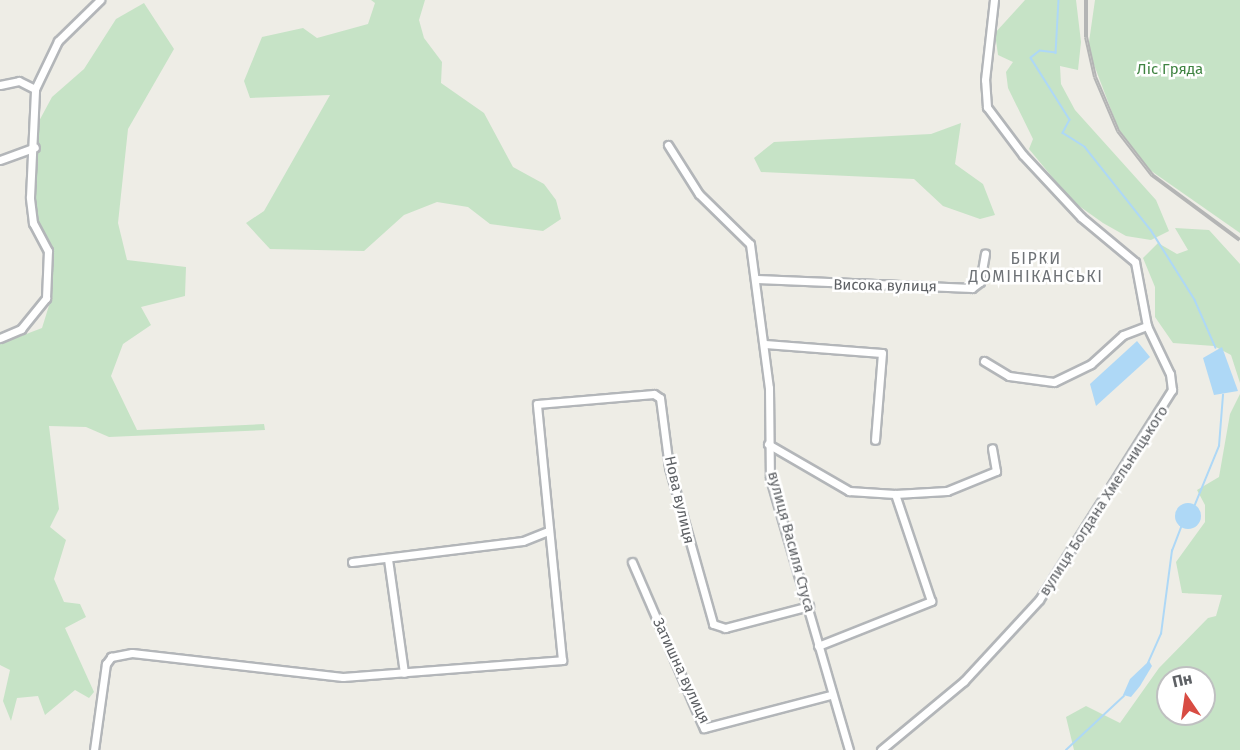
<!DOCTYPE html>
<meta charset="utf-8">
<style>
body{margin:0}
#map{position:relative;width:1240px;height:750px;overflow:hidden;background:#eeede6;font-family:"Fira Sans",sans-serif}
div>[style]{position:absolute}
.green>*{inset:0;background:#c6e3c6}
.water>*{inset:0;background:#aed8f6}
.round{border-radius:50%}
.stream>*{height:1.5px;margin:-0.75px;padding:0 0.75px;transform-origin:0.75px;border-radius:0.75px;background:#aed8f6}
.roads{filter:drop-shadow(2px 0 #b3b6b9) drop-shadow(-2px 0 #b3b6b9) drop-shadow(0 2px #b3b6b9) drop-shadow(0 -2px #b3b6b9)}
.minor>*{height:7px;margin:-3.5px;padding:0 3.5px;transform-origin:3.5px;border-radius:3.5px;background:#fff}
.rail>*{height:4px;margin-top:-2px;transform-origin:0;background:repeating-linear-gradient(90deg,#fff 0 4.5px,#b4b5b5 0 9px);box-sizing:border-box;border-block:2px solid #b4b5b5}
span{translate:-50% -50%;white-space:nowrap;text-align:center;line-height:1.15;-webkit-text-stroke:5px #fff;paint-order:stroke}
.park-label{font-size:15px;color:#3f8341}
.street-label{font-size:15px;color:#5e6165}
.neighbourhood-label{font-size:16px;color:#6f7377;letter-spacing:1.5px}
.north{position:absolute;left:1156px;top:666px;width:60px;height:60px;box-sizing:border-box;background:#fff;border:2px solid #bfc0c1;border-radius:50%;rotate:347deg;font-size:16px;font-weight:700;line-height:24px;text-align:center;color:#5e6165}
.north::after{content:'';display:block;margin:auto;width:21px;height:27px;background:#d84c43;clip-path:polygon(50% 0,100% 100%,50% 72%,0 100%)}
</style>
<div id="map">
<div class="green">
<i style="clip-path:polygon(371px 0,425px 0,419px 20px,424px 38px,442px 62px,441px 83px,484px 113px,513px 167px,544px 184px,556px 200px,561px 219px,543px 231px,490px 224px,468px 207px,437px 202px,404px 215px,364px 251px,270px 249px,246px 223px,264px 211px,330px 95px,250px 98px,244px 81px,262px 37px,303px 28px,317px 38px,368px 24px,375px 3px)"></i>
<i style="clip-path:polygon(1025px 0,1076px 0,1081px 42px,1078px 70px,1060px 66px,1061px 84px,1075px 110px,1156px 200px,1169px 231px,1151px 240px,1126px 236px,1103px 223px,1072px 201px,1029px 149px,1033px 139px,1008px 88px,1006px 72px,1013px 62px,998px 55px,995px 33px)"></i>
<i style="clip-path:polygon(1095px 0,1240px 0,1240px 233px,1147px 168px,1118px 128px,1088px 49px)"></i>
<i style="clip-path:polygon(144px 3px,174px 49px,128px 129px,118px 223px,127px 260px,186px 267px,185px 296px,141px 307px,151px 325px,123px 344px,111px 376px,137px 430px,264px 424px,265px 430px,109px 437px,86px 427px,49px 426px,59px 509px,50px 527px,66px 540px,54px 579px,64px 602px,80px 604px,86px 617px,65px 628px,94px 692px,89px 698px,75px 690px,45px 715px,38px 696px,17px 698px,11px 721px,3px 701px,10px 670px,0 665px,0 344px,42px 328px,51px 299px,51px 249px,36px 218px,34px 194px,38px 123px,52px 97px,84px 69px,116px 19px)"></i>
<i style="clip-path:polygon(961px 123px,955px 164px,983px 184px,995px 215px,980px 219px,943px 206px,914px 179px,761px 172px,754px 158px,774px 142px,931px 134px)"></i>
<i style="clip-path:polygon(1175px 228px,1209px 230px,1240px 264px,1240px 383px,1231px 355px,1214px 346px,1173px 343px,1155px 317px,1155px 287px,1143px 258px,1158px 243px,1177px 254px,1188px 250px)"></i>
<i style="clip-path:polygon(evenodd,1240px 394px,1240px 750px,1074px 750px,1066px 717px,1086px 706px,1120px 723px,1159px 668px,1208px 618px,1216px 616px,1222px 595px,1182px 593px,1176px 562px,1205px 522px,1205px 505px,1197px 490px,1219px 477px,1230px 414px,1240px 394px,1168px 678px,1204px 678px,1204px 714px,1168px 714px,1168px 678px)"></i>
</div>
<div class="water">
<i style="clip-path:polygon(1137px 341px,1150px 357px,1096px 406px,1090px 384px)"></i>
<i style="clip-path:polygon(1222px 347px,1238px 391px,1214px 395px,1203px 358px)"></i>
<i class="round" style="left:1175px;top:503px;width:26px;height:26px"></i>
<i style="clip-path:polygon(1149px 661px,1152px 666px,1140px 686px,1131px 697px,1123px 695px,1130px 679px)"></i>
</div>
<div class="stream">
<i style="left:1059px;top:0;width:53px;rotate:93.2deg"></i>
<i style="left:1056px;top:53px;width:16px;rotate:-173deg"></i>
<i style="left:1040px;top:51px;width:11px;rotate:142deg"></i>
<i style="left:1031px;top:58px;width:73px;rotate:57.8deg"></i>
<i style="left:1070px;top:120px;width:15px;rotate:118deg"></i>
<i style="left:1063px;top:133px;width:26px;rotate:32deg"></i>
<i style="left:1085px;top:147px;width:106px;rotate:51.5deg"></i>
<i style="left:1151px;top:230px;width:83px;rotate:57.8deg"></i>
<i style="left:1195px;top:300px;width:52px;rotate:66.4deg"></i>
<i style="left:1194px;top:507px;width:66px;rotate:-67.7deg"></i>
<i style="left:1219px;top:446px;width:51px;rotate:-85.5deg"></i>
<i style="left:1148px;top:663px;width:32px;rotate:-66deg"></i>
<i style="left:1161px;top:634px;width:84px;rotate:-82.5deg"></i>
<i style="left:1172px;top:551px;width:30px;rotate:-69deg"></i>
<i style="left:1066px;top:750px;width:79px;rotate:-43deg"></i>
</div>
<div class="roads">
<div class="minor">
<i style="left:0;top:85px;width:19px;rotate:-12deg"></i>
<i style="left:19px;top:81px;width:18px;rotate:27deg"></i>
<i style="left:668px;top:145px;width:58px;rotate:57.7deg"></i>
<i style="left:699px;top:194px;width:71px;rotate:44.4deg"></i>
<i style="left:750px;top:244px;width:145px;rotate:82.5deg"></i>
<i style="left:769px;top:388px;width:90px;rotate:89.4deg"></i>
<i style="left:770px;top:478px;width:283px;rotate:73.8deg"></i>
<i style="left:0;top:160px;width:37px;rotate:-20deg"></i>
<i style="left:757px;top:279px;width:215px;rotate:2.4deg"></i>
<i style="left:972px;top:288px;width:10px;rotate:-37deg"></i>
<i style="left:980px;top:282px;width:29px;rotate:-80deg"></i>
<i style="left:0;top:338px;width:23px;rotate:-23deg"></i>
<i style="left:21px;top:329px;width:40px;rotate:-51deg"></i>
<i style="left:46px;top:298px;width:47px;rotate:-87.6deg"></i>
<i style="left:48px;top:251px;width:32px;rotate:-118deg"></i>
<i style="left:33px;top:223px;width:26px;rotate:-97deg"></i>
<i style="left:30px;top:197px;width:108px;rotate:-87.3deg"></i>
<i style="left:35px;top:89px;width:53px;rotate:-64.4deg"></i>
<i style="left:58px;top:41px;width:59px;rotate:-44.3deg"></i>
<i style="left:765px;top:344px;width:117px;rotate:4.4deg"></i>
<i style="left:882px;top:353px;width:87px;rotate:94.6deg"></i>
<i style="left:984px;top:361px;width:29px;rotate:31deg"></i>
<i style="left:1009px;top:376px;width:45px;rotate:7.6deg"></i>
<i style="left:1054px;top:382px;width:41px;rotate:-25.9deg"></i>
<i style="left:1091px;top:364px;width:43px;rotate:-42.2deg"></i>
<i style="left:1123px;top:335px;width:26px;rotate:-21deg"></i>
<i style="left:768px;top:444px;width:94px;rotate:30.1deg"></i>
<i style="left:849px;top:491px;width:46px;rotate:3.7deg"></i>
<i style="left:895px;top:494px;width:52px;rotate:-3.3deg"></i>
<i style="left:947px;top:491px;width:53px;rotate:-22.2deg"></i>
<i style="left:996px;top:471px;width:23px;rotate:-100deg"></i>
<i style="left:388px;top:559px;width:115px;rotate:82deg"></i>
<i style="left:352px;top:562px;width:172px;rotate:-7deg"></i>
<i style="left:523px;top:541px;width:27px;rotate:-22deg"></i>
<i style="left:632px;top:562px;width:181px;rotate:66.6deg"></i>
<i style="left:704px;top:728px;width:131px;rotate:-14.6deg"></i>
<i style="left:818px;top:646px;width:122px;rotate:-21.7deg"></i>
<i style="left:931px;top:601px;width:113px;rotate:-108.6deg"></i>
<i style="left:94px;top:750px;width:87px;rotate:-82.1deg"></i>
<i style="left:106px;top:664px;width:9px;rotate:-54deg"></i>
<i style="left:111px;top:657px;width:21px;rotate:-11deg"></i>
<i style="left:132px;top:653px;width:212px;rotate:6.5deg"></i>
<i style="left:343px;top:677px;width:220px;rotate:-4.4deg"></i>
<i style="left:562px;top:660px;width:257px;rotate:-95.6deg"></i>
<i style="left:537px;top:404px;width:117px;rotate:-4.9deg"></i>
<i style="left:654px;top:394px;width:7px;rotate:34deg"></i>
<i style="left:660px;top:398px;width:70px;rotate:82.6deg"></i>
<i style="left:669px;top:467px;width:163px;rotate:74.3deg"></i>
<i style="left:713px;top:624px;width:13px;rotate:18deg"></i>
<i style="left:725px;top:628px;width:87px;rotate:-14.7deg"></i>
<i style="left:881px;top:750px;width:108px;rotate:-39.7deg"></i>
<i style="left:964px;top:681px;width:110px;rotate:-47.2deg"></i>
<i style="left:1039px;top:600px;width:249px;rotate:-57.7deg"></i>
<i style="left:1172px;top:390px;width:16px;rotate:-97deg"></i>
<i style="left:1170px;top:374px;width:53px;rotate:-115.6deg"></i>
<i style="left:1147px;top:326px;width:65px;rotate:-100.6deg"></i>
<i style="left:1135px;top:262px;width:70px;rotate:-140.2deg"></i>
<i style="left:1081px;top:217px;width:85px;rotate:-133.1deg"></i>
<i style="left:1023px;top:155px;width:60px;rotate:-126.9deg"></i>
<i style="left:987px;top:107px;width:27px;rotate:-94deg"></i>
<i style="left:985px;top:80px;width:81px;rotate:-83.6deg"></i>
</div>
</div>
<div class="rail">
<i style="left:1086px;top:0;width:37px;rotate:90deg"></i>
<i style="left:1086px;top:37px;width:41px;rotate:77.3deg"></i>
<i style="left:1095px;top:77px;width:59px;rotate:66.9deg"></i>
<i style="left:1118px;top:131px;width:56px;rotate:52.3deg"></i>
<i style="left:1152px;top:175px;width:109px;rotate:36.5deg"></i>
</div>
<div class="park-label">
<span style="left:1170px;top:70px">Ліс Гряда</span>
</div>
<div class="street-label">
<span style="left:885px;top:286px;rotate:1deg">Висока вулиця</span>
<span style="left:679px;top:500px;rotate:77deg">Нова вулиця</span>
<span style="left:1104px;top:501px;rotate:-57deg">вулиця Богдана Хмельницького</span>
<span style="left:791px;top:542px;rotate:75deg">вулиця Василя Стуса</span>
<span style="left:681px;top:671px;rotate:65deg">Затишна вулиця</span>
</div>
<div class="neighbourhood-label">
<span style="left:1036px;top:268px">БІРКИ<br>ДОМІНІКАНСЬКІ</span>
</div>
<div class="north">Пн</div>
</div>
